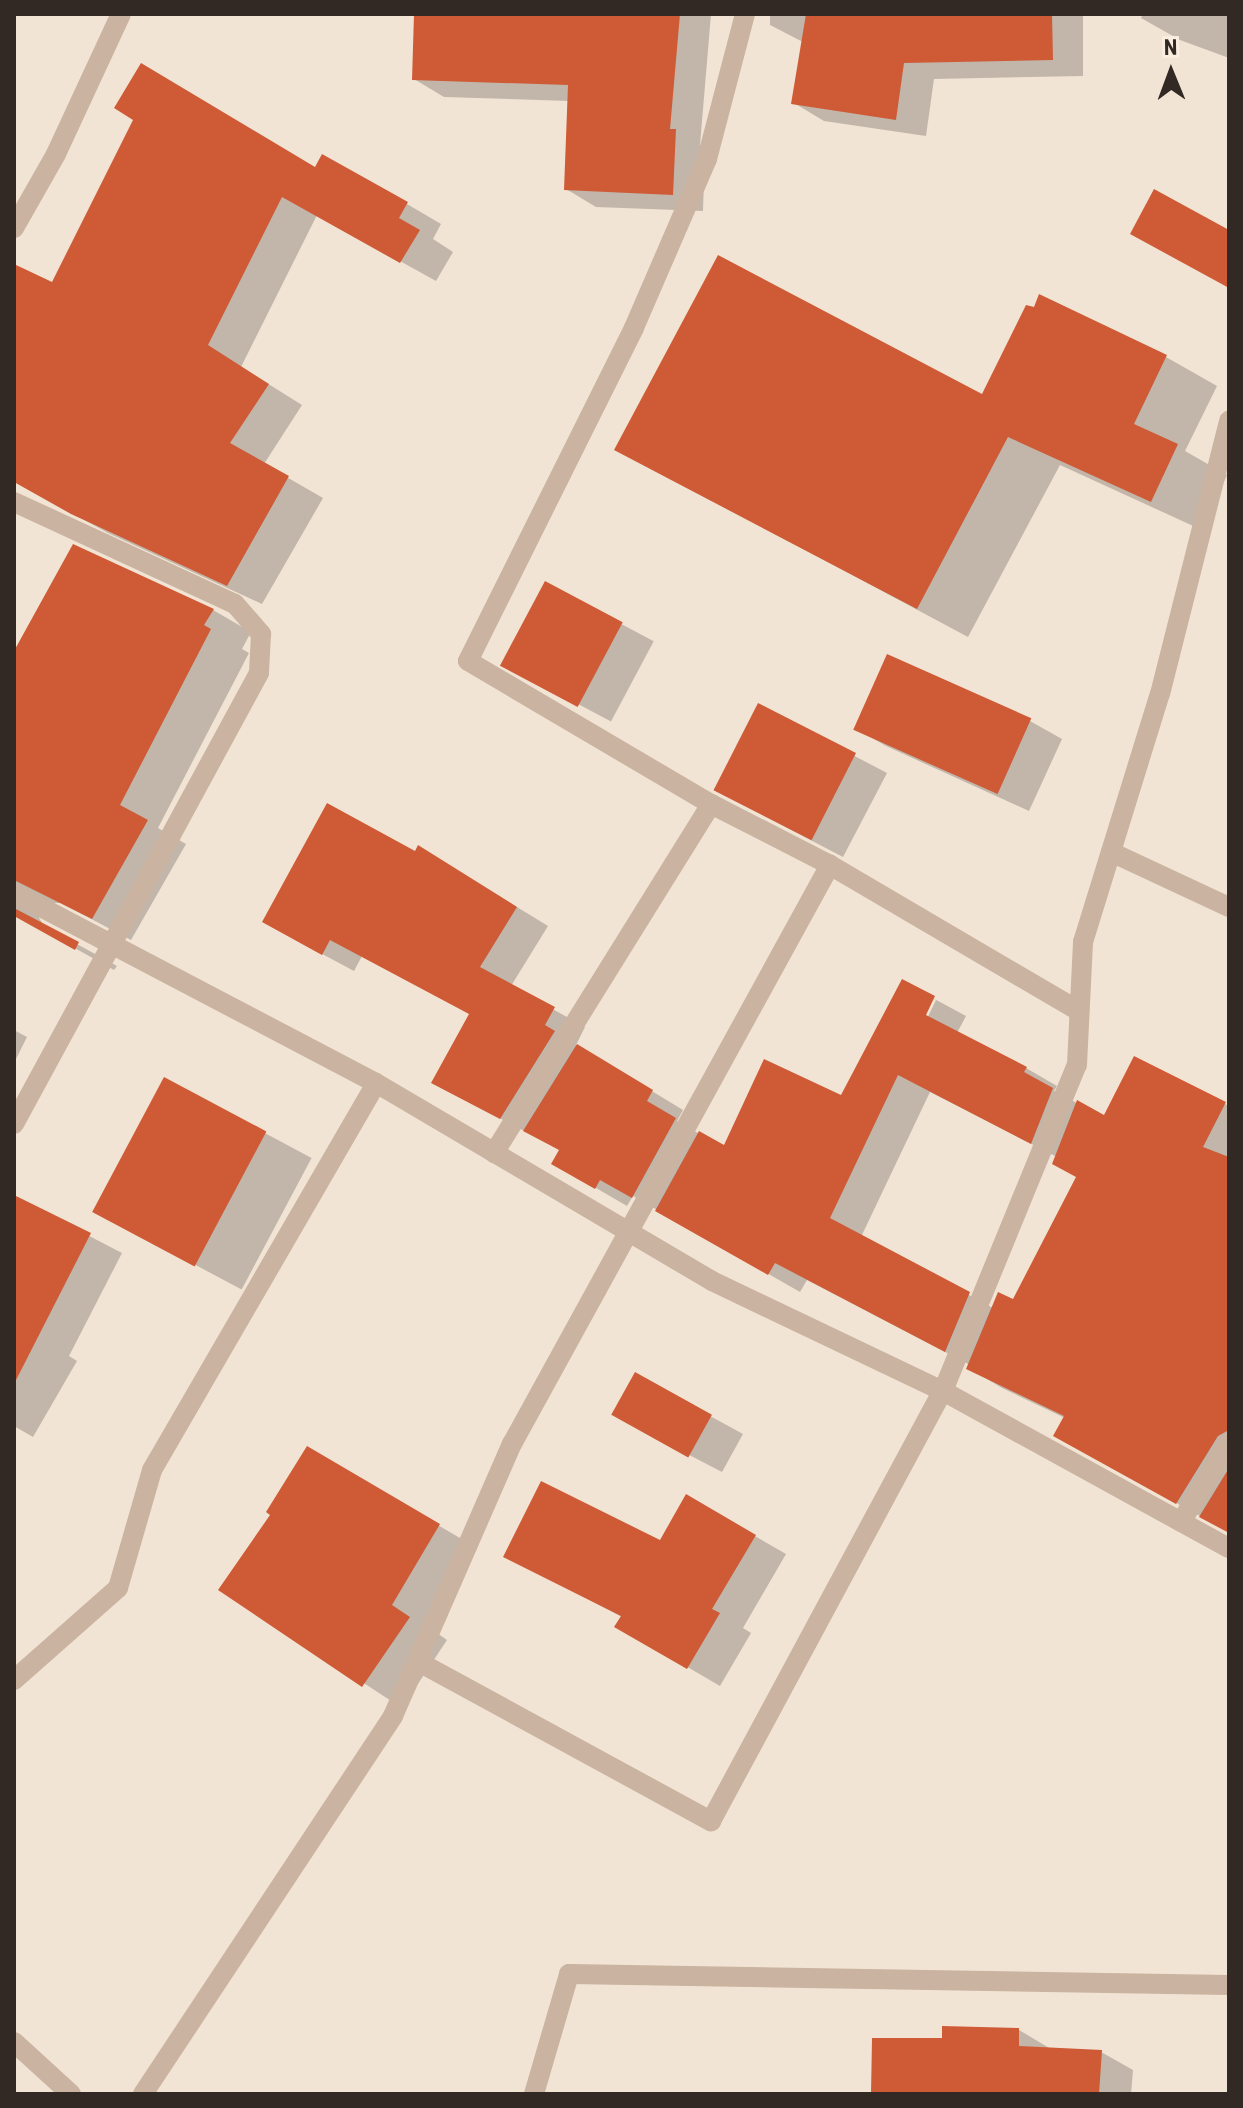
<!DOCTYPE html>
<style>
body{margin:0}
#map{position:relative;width:1243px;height:2108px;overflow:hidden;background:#f2e4d4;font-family:"Roboto Condensed",sans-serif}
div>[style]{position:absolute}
.shadow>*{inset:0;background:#0003;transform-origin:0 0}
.building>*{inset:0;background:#ce5a36;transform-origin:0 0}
.street>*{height:20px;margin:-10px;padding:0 10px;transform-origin:10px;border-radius:10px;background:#cab3a0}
span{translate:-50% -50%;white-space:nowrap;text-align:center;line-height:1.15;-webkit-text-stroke:6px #faeee0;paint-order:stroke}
.frame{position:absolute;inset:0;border:16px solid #332924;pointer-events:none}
.north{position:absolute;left:1131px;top:32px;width:80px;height:80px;-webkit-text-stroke:6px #faeee0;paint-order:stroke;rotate:359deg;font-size:22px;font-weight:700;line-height:32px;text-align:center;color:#332924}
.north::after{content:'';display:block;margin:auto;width:28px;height:36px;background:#332924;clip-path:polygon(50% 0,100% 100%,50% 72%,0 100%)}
</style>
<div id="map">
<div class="shadow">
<i style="clip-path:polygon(416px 14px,711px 14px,700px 145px,705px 148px,703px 211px,596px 207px,566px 189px,569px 101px,444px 97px,414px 79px)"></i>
<i style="clip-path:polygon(770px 14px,1083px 14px,1083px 76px,934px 79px,926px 136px,824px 121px,794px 103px,803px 42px,770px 25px)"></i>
<i style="clip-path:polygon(1143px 14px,1229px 14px,1229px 58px,1180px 40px,1141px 18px)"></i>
<i style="clip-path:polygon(316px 169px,407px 204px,441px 224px,433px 239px,453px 252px,436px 281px,317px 215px,241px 367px,302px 405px,264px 464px,323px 498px,262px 604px,108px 533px,14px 481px,14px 267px,53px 285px)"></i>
<i style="clip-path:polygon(1166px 357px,1217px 386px,1185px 451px,1227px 475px,1202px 530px,1060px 465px,968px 637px,617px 449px,983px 397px)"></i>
<i style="left:546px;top:584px;width:122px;height:91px;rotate:28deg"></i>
<i style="clip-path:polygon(213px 610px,251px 632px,242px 649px,249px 653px,158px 828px,186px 844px,131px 940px,61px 903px,47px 903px,41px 910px,39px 918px,44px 926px,117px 966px,114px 970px,14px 914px,14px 655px)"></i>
<i style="clip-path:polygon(888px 657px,1030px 721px,1062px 739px,1029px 811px,886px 746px,855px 728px)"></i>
<i style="clip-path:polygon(759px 706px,887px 773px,843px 857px,747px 807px)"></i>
<i style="clip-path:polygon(evenodd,415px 853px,450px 866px,548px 926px,511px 986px,585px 1027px,576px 1045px,683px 1110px,677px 1121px,724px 1148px,842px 1097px,903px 982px,966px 1016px,957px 1033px,1026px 1068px,1057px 1086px,1054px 1091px,1105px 1118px,1135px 1059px,1229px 1106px,1229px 1532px,1089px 1455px,1065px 1418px,1002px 1388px,969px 1368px,970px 1365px,807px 1280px,800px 1292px,633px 1196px,627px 1206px,553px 1163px,561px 1150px,465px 1100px,471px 1014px,362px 956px,354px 971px,296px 940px,415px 853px,932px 998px,936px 1000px,924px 1025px,920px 1023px,932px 998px,415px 853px,930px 1092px,1057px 1157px,1079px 1177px,1014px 1302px,993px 1308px,861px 1237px,930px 1092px)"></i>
<i style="clip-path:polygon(14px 1030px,27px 1037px,14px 1063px)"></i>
<i style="left:165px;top:1080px;width:166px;height:149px;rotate:28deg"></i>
<i style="clip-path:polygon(14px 1197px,122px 1253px,69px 1356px,77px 1361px,33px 1437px,14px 1426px)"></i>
<i style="clip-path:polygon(635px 1375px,743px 1434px,722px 1472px,645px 1432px)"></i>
<i style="clip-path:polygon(308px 1449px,477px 1548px,430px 1628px,447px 1640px,402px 1708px,221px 1590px,273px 1514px)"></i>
<i style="clip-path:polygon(687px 1497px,786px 1554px,743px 1628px,751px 1633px,720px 1686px,617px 1626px,622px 1617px,506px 1556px,660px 1543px)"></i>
<i style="clip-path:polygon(1019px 2030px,1051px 2049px,1101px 2052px,1133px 2070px,1131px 2094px,873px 2094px,944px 2040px)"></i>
</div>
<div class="building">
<i style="clip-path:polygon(414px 14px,680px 14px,670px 129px,676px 129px,673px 195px,564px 190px,568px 85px,412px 80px)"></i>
<i style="clip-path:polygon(806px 14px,1052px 14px,1053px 60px,904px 63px,896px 120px,791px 104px)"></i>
<i style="clip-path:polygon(141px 63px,315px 167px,322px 154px,408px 202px,399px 218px,420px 230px,400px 263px,282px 197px,208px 345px,269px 384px,230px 443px,289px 476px,227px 586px,71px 514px,14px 482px,14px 264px,52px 282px,133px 120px,114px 108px)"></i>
<i style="clip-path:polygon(1154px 189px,1229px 230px,1229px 288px,1130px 234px)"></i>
<i style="clip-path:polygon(718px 255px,982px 394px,1026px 305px,1034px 307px,1039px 294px,1167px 355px,1134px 424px,1178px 444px,1151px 502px,1008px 437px,917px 609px,614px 450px)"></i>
<i style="clip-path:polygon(73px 544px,214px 609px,204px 625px,211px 629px,120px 805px,148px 820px,92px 919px,14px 880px,14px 651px)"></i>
<i style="left:545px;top:581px;width:88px;height:96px;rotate:28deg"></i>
<i style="left:887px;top:654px;width:158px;height:83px;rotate:24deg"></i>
<i style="left:758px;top:703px;width:110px;height:98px;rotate:27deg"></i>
<i style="clip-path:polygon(327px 803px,415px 851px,418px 845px,517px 907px,480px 967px,555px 1007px,545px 1025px,555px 1031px,500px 1119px,431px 1083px,469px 1014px,330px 940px,322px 955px,262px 922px)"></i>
<i style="clip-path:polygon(14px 908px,79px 942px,75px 950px,14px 916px)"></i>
<i style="clip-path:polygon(902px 979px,935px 996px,926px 1015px,1027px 1067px,1024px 1072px,1053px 1088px,1031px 1144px,898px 1075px,830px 1218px,970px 1292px,945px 1352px,775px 1263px,768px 1275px,655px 1211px,699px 1131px,724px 1145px,764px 1059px,841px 1095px)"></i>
<i style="clip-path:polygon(577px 1044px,653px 1090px,647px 1101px,676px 1118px,632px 1198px,600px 1180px,595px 1189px,551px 1164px,559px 1150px,523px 1131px)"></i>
<i style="clip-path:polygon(1134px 1056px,1226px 1102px,1203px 1147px,1229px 1157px,1229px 1430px,1218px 1436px,1176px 1504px,1053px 1436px,1064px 1416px,966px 1369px,998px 1292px,1013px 1299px,1076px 1177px,1052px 1164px,1077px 1100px,1104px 1115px)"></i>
<i style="left:164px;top:1077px;width:116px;height:153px;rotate:28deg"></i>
<i style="clip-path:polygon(14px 1195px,91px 1233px,14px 1384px)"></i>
<i style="left:635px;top:1372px;width:88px;height:49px;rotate:29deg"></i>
<i style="clip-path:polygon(307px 1446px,440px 1524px,392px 1605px,410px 1617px,362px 1687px,218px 1590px,270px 1515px,266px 1512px)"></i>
<i style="clip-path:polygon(1229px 1468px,1229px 1533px,1199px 1517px)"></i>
<i style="clip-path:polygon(541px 1481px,660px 1540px,686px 1494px,756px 1535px,712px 1609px,720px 1613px,687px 1669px,614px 1627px,621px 1616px,503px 1557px)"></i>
<i style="clip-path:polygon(942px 2026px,1019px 2028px,1019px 2046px,1102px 2050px,1099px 2094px,871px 2094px,872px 2038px,942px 2038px)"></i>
</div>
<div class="street">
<i style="left:745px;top:14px;width:150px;rotate:104.7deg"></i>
<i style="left:707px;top:159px;width:184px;rotate:113.4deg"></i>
<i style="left:634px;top:328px;width:372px;rotate:116.5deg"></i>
<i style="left:468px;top:661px;width:282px;rotate:30.5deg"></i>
<i style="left:711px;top:804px;width:134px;rotate:27.1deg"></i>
<i style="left:830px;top:865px;width:289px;rotate:30.4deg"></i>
<i style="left:14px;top:228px;width:85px;rotate:-60.4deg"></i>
<i style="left:56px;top:154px;width:154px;rotate:-65.1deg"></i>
<i style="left:14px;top:502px;width:243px;rotate:24.8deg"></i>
<i style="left:235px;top:604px;width:40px;rotate:49deg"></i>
<i style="left:261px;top:634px;width:39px;rotate:93deg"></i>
<i style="left:259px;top:673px;width:513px;rotate:118.51deg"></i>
<i style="left:1111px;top:852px;width:130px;rotate:25deg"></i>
<i style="left:14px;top:893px;width:409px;rotate:27.7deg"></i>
<i style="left:376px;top:1083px;width:390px;rotate:30.5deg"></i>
<i style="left:712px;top:1281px;width:256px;rotate:25.5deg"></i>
<i style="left:943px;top:1391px;width:326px;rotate:28.8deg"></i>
<i style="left:494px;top:1153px;width:411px;rotate:-58.1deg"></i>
<i style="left:1181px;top:1522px;width:92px;rotate:-58.7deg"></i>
<i style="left:417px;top:1661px;width:335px;rotate:28.6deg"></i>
<i style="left:711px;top:1821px;width:489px;rotate:-61.7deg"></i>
<i style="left:943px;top:1391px;width:352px;rotate:-67.7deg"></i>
<i style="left:1077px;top:1065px;width:123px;rotate:-87.2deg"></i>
<i style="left:1083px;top:942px;width:260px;rotate:-72.8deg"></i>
<i style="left:1160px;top:694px;width:282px;rotate:-75.8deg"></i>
<i style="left:14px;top:1680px;width:139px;rotate:-41.5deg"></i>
<i style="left:118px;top:1588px;width:123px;rotate:-73.9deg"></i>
<i style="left:152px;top:1470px;width:447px;rotate:-59.9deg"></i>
<i style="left:14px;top:2042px;width:77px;rotate:42.4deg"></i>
<i style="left:143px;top:2094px;width:453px;rotate:-56.5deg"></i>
<i style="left:393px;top:1716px;width:297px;rotate:-66.4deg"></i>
<i style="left:512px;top:1444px;width:661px;rotate:-61.22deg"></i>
<i style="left:534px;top:2094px;width:125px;rotate:-73.7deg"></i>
<i style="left:569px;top:1974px;width:660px;rotate:0.95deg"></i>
</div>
<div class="frame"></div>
<div class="north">N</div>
</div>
